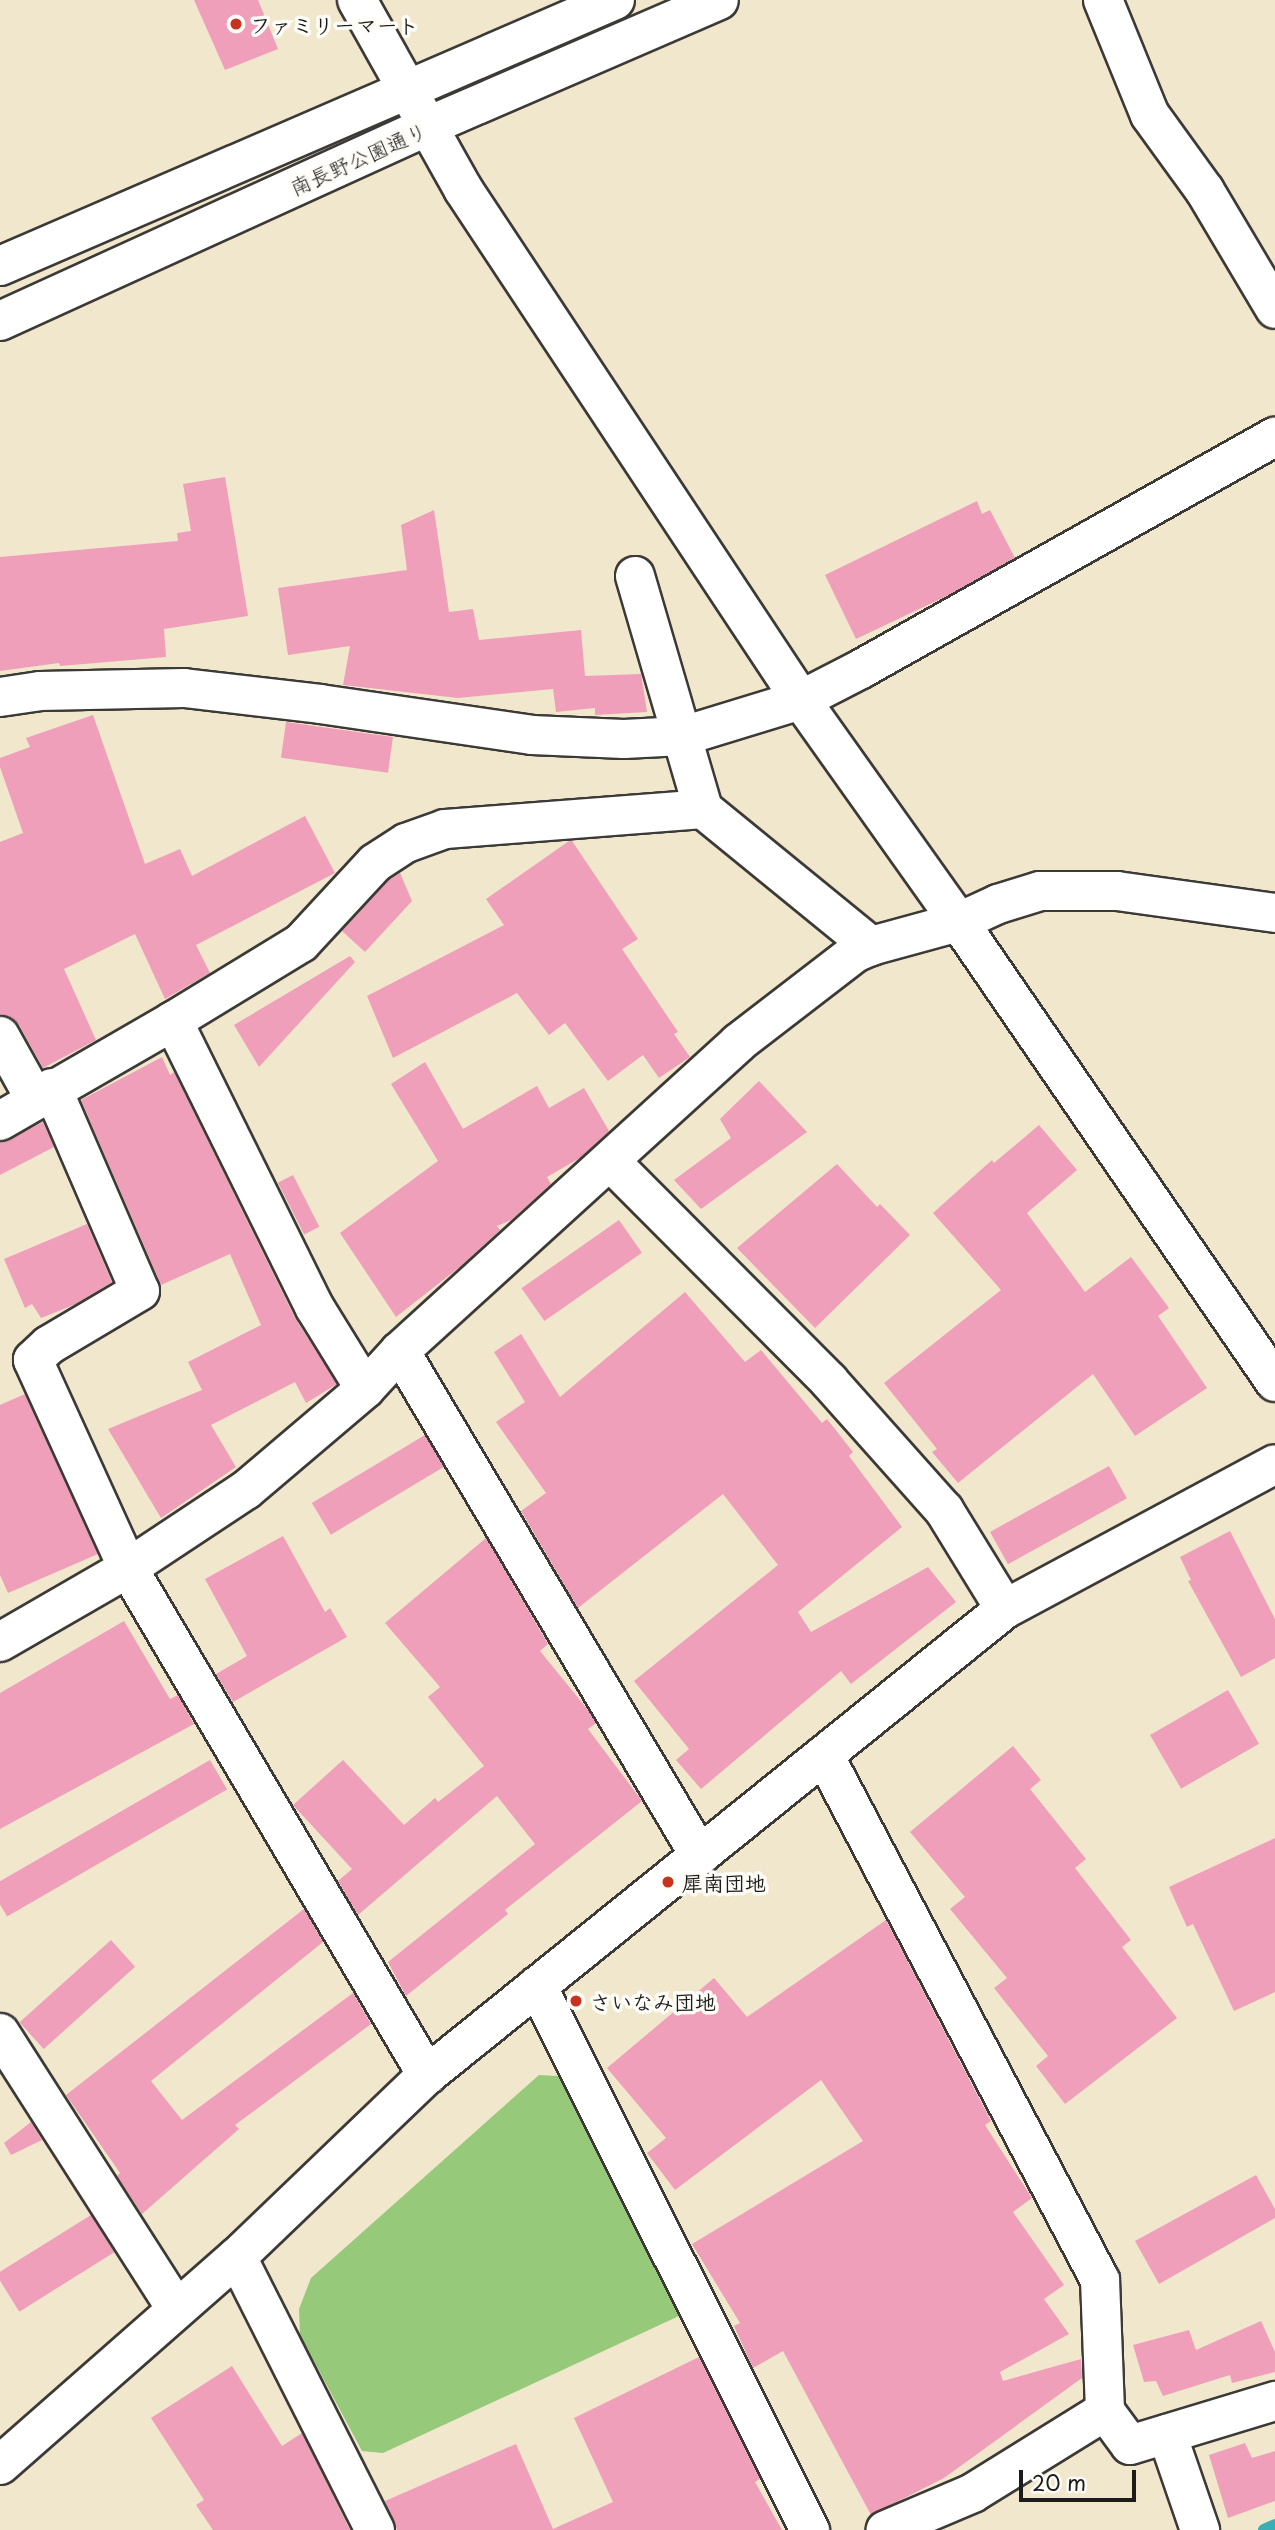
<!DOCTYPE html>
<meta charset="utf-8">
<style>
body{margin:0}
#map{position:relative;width:1275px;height:2530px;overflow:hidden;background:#f1e7cd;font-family:"Playpen Sans","Klee One",sans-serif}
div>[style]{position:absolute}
.green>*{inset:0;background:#96c97a}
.stream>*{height:12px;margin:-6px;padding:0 6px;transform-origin:6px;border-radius:6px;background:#3badb4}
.building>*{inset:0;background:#ef9fba;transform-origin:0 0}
.roads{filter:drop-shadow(2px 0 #3c3a37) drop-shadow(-2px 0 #3c3a37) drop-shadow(0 2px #3c3a37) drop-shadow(0 -2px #3c3a37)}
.minor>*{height:38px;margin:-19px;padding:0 19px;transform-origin:19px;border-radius:19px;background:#fff}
.dots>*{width:19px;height:19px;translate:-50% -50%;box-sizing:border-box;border:4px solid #fdfcf7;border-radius:50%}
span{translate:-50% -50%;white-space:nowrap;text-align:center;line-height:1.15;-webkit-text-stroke:7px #fdfcf7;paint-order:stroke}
.poi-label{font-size:21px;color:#1c1c1c;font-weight:700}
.left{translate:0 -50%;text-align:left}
.street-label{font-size:21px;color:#1c1c1c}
.scale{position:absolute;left:1019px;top:2470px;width:117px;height:32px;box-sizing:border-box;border:4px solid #1c1c1c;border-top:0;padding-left:9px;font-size:21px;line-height:24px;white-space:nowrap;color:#1c1c1c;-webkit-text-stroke:5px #fdfcf7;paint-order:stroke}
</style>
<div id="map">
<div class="green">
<i style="clip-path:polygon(539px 2075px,558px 2076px,570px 2083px,679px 2316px,383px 2453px,362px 2451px,300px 2335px,299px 2309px,311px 2278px)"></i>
</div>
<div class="stream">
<i style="left:1264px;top:2530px;width:12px;rotate:-24deg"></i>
</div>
<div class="building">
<i style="clip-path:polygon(194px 0,258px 0,278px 49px,225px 70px)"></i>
<i style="clip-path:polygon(225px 477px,248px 616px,164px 629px,166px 657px,60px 666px,59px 663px,0 671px,0 557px,178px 541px,177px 533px,191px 531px,183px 484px)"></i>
<i style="clip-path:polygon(977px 501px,982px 514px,990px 510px,1015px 558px,953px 593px,856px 639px,825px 575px)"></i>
<i style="clip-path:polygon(434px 510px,449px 612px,473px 609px,479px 640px,581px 630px,585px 676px,641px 674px,647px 712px,595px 715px,595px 708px,556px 712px,553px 689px,458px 698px,343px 685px,350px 646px,288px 655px,278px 588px,407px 570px,401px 525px)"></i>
<i style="clip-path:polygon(93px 715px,145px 864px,180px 849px,192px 876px,305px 816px,335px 873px,196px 945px,210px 973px,165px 999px,135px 934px,64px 969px,96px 1040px,43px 1068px,19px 1025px,11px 1017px,0 1014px,0 842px,23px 833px,0 767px,0 758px,30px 747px,26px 738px)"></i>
<i style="left:286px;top:722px;width:108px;height:36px;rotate:8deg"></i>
<i style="clip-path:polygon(569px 841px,572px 841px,638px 939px,622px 949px,678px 1032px,674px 1034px,690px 1057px,659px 1078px,643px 1055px,608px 1081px,565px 1023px,549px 1035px,517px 993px,393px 1058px,367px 996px,504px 925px,486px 899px)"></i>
<i style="clip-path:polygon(400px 873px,412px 901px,365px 952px,342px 931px,389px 880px)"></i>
<i style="clip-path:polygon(350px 956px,355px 962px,259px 1067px,234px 1025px)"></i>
<i style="clip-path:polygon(162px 1057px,170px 1075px,174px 1072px,295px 1318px,337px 1384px,306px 1403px,295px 1382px,211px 1425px,236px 1467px,161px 1518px,108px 1429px,202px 1390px,188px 1362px,261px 1325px,230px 1254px,161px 1285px,81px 1100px)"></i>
<i style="clip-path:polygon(425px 1062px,463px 1129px,537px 1086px,549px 1108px,584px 1088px,609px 1131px,580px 1158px,547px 1177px,551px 1184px,511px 1220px,497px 1226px,500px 1230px,461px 1266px,396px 1317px,340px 1233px,438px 1161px,391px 1084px)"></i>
<i style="clip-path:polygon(759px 1081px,807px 1132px,701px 1209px,674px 1180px,731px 1138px,720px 1119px)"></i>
<i style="clip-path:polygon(43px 1122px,54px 1147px,0 1175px,0 1143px)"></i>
<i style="clip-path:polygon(1039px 1125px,1077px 1170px,1027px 1213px,1085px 1292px,1131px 1257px,1169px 1308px,1158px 1316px,1207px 1388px,1135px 1436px,1093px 1374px,958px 1483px,932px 1452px,937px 1449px,884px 1383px,1001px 1290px,933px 1213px,992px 1160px,994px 1163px)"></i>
<i style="clip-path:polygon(837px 1164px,877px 1207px,880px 1204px,910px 1235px,815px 1328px,737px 1248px)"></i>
<i style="left:293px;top:1175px;width:58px;height:17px;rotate:63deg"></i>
<i style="left:619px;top:1220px;width:40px;height:119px;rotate:55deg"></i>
<i style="clip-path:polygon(87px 1224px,112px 1282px,76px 1304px,41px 1318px,32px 1304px,25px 1308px,4px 1259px)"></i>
<i style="clip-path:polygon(685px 1292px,745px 1362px,761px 1350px,822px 1423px,827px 1419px,853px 1452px,849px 1456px,902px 1527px,798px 1612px,811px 1632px,928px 1567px,956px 1602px,851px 1684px,841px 1671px,701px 1789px,676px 1760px,689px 1749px,634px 1681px,778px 1565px,723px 1494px,578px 1608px,521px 1511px,546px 1493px,496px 1422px,525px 1402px,494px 1352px,521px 1334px,560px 1397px)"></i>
<i style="clip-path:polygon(25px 1394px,98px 1554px,8px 1593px,0 1575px,0 1405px)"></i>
<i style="left:425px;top:1435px;width:37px;height:132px;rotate:59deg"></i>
<i style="left:1109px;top:1466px;width:37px;height:136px;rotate:61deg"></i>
<i style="clip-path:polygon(1230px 1531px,1275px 1619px,1275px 1658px,1241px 1677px,1188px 1581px,1191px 1580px,1180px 1557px)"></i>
<i style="clip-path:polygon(283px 1536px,325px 1612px,330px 1608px,347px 1637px,233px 1702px,216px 1674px,247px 1656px,205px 1579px)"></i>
<i style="clip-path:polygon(486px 1538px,548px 1644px,540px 1651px,588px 1710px,596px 1723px,588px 1729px,642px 1801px,505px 1910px,508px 1914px,406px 1996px,388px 1962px,535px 1844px,497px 1796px,358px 1915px,338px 1881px,352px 1869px,293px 1805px,343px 1760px,404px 1825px,435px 1798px,438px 1802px,484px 1766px,428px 1697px,440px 1687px,385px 1623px)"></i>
<i style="clip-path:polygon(124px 1621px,170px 1699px,178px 1695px,194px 1724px,0 1829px,0 1693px)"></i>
<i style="left:1228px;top:1690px;width:62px;height:90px;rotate:60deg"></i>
<i style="clip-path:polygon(1013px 1746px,1041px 1780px,1030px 1789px,1086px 1859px,1075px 1868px,1131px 1940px,1122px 1947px,1177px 2018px,1065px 2104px,1036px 2066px,1048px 2056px,994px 1988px,1007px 1978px,950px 1909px,965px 1897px,910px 1832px)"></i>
<i style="left:210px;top:1760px;width:34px;height:254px;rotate:60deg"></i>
<i style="clip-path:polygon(1275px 1838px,1275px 1992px,1234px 2011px,1193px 1924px,1187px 1927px,1169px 1887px)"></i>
<i style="clip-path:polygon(304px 1909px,323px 1942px,151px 2081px,182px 2120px,353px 1993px,371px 2024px,235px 2125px,239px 2129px,142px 2214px,117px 2176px,120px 2173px,66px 2095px)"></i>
<i style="clip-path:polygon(886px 1920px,991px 2121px,985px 2125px,1032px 2198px,1013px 2212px,1064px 2285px,1044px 2299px,1069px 2334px,1000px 2372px,1003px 2381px,1081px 2359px,1082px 2378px,944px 2478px,871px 2515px,783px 2351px,753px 2368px,734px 2326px,740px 2323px,692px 2244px,863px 2141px,821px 2080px,675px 2190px,647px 2153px,666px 2138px,607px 2068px,714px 1978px,747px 2017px)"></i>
<i style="left:111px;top:1940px;width:36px;height:123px;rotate:48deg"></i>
<i style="clip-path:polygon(31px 2122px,42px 2140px,11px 2155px,4px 2143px)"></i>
<i style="clip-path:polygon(1256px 2175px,1275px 2209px,1275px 2218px,1159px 2284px,1135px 2241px)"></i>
<i style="left:91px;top:2215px;width:44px;height:112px;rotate:58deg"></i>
<i style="clip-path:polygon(1261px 2321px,1275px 2352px,1275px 2372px,1232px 2383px,1230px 2375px,1163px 2396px,1156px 2381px,1144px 2382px,1133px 2345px,1189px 2330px,1196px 2350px)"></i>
<i style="clip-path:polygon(699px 2357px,760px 2479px,755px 2482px,782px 2530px,397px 2530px,385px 2501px,516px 2444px,553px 2529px,613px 2502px,574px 2418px)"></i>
<i style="clip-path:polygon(232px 2366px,282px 2446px,302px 2433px,350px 2530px,213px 2530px,196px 2505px,204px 2500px,151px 2418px)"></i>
<i style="clip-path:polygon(1245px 2443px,1252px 2458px,1275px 2451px,1275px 2501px,1228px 2518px,1209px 2455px)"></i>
</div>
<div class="roads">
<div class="minor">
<i style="left:357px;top:0;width:217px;rotate:60.7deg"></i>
<i style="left:463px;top:189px;width:613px;rotate:56.52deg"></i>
<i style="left:801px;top:700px;width:272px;rotate:54.6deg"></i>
<i style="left:959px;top:922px;width:558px;rotate:55.51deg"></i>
<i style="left:1103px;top:0;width:124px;rotate:67.8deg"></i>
<i style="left:1150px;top:115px;width:94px;rotate:54.1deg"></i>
<i style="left:1205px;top:191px;width:137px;rotate:59.3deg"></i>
<i style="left:0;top:266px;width:670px;rotate:-23.39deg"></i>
<i style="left:0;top:321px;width:468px;rotate:-24.5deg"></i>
<i style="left:426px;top:127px;width:319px;rotate:-23.4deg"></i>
<i style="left:635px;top:576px;width:243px;rotate:73.7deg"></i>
<i style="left:0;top:697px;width:40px;rotate:-8.5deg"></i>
<i style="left:40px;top:691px;width:144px;rotate:-1.2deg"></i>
<i style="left:184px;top:688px;width:137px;rotate:6.7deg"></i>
<i style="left:320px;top:704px;width:214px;rotate:8.3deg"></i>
<i style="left:532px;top:735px;width:92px;rotate:2.5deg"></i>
<i style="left:624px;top:739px;width:59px;rotate:-2.9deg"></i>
<i style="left:683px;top:736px;width:123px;rotate:-17deg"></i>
<i style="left:801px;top:700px;width:68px;rotate:-27.3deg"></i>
<i style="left:861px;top:669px;width:475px;rotate:-29.3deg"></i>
<i style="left:173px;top:1021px;width:320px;rotate:63.7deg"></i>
<i style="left:315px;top:1308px;width:95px;rotate:58.3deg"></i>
<i style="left:0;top:1036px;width:72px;rotate:60.9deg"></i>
<i style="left:52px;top:1088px;width:221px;rotate:66.6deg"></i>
<i style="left:140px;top:1291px;width:106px;rotate:149.3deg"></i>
<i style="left:49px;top:1345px;width:22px;rotate:137deg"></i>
<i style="left:33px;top:1360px;width:229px;rotate:65.5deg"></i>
<i style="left:128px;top:1568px;width:589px;rotate:59.47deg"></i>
<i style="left:0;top:1121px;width:200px;rotate:-30deg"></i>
<i style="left:173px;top:1021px;width:150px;rotate:-31.4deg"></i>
<i style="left:301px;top:943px;width:109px;rotate:-47.2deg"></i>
<i style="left:375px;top:863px;width:37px;rotate:-33deg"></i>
<i style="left:406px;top:843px;width:41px;rotate:-19.7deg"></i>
<i style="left:445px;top:829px;width:259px;rotate:-4.4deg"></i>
<i style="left:703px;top:809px;width:217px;rotate:39.2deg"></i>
<i style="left:611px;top:1162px;width:309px;rotate:45.1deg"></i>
<i style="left:829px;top:1381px;width:173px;rotate:48.3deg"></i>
<i style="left:944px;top:1510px;width:116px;rotate:58.4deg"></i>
<i style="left:400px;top:1351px;width:587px;rotate:59.29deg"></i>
<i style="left:0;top:1642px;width:148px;rotate:-30deg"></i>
<i style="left:128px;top:1568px;width:141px;rotate:-33.5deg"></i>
<i style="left:246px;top:1490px;width:156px;rotate:-40.3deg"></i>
<i style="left:365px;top:1389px;width:52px;rotate:-47.4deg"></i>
<i style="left:400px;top:1351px;width:457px;rotate:-42.3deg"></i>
<i style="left:738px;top:1043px;width:148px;rotate:-37.6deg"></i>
<i style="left:855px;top:953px;width:17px;rotate:-24deg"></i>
<i style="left:871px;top:946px;width:91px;rotate:-15.3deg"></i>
<i style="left:959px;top:922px;width:43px;rotate:-24.8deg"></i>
<i style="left:998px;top:904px;width:44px;rotate:-17.2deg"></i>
<i style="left:1040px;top:891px;width:77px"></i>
<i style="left:1117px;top:891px;width:160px;rotate:7.9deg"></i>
<i style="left:824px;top:1755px;width:593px;rotate:62.27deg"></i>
<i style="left:1100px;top:2280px;width:131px;rotate:87.8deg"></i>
<i style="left:1105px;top:2411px;width:155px;rotate:148.2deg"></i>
<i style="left:973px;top:2493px;width:95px;rotate:157deg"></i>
<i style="left:537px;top:1986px;width:609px;rotate:63.35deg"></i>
<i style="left:0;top:2033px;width:326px;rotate:57.4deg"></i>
<i style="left:237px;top:2257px;width:306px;rotate:63.2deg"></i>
<i style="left:1105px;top:2411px;width:42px;rotate:53.7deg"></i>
<i style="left:1130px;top:2445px;width:152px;rotate:-16.9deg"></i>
<i style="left:1167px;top:2434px;width:102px;rotate:71deg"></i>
<i style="left:0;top:2465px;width:315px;rotate:-41.3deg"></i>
<i style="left:237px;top:2257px;width:263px;rotate:-43.8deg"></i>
<i style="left:427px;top:2075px;width:742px;rotate:-38.88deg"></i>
<i style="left:1005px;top:1609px;width:306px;rotate:-28.2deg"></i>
</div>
</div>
<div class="dots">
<i style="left:236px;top:24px;background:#c8321e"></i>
<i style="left:668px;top:1882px;background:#c8321e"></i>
<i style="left:576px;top:2001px;background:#c8321e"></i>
</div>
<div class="poi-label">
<span class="left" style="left:250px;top:24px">ファミリーマート</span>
<span class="left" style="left:682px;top:1882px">犀南団地</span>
<span class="left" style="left:590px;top:2001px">さいなみ団地</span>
</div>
<div class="street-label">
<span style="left:358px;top:158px;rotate:-24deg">南長野公園通り</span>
</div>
<div class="scale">20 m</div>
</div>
